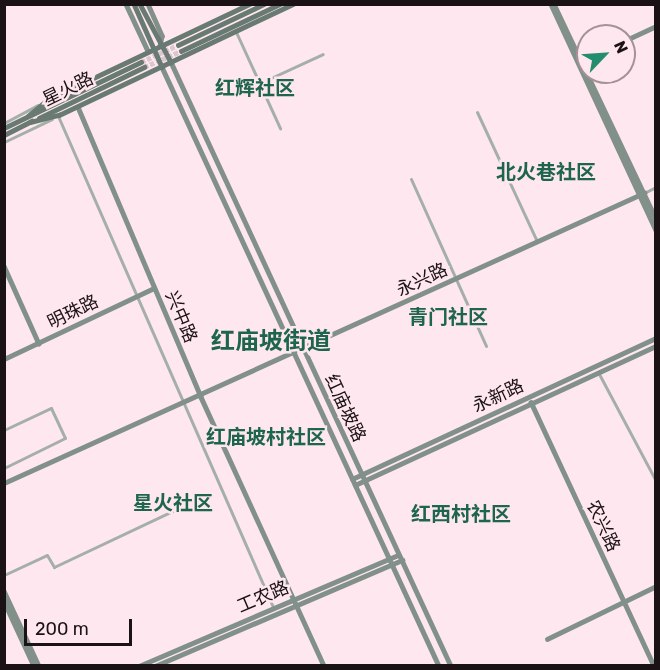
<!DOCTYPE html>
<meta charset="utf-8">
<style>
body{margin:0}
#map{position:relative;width:660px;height:670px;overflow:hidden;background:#ffe7ef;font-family:Rubik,"Noto Sans SC",sans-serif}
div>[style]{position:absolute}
.primary-tunnel>*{height:4.5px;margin-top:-2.25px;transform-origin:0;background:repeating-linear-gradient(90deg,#ddc7ce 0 4.5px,transparent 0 6.5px)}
.street>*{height:3px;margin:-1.5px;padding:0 1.5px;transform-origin:1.5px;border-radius:1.5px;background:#a5afaa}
.secondary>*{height:4.5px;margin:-2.25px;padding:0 2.25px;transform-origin:2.25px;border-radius:2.25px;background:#82908a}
.primary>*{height:4.5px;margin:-2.25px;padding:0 2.25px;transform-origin:2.25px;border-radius:2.25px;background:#687a72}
.rail>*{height:4px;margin-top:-2px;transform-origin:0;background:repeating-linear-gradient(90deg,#ffe7ef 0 4.5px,#574b4f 0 9px);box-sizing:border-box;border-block:2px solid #574b4f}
span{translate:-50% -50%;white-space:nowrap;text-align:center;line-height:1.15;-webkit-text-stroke:5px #ffe7ef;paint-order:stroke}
.street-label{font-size:18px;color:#1a1215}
.neighbourhood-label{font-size:20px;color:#1e654e;font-weight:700}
.district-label{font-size:24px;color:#1e654e;font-weight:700}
.frame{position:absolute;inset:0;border:6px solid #1a1215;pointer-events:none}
.north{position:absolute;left:576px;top:24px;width:60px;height:60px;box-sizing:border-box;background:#ffe7ef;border:2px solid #a39298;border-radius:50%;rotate:65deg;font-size:16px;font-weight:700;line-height:24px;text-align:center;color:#1a1215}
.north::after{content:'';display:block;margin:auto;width:21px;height:27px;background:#238e6d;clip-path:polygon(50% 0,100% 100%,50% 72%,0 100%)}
.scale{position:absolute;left:24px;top:619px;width:108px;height:27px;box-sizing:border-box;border:3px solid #1a1215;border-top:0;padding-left:8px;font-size:18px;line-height:21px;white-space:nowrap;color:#1a1215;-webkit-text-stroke:4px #ffe7ef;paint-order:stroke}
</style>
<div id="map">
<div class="primary-tunnel">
<i style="left:141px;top:62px;width:41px;rotate:-24.7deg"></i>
<i style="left:144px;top:67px;width:40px;rotate:-23.4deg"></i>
</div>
<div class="street">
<i style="left:236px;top:32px;width:106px;rotate:65.4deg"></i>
<i style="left:260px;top:83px;width:69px;rotate:-24.7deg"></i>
<i style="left:477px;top:112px;width:142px;rotate:65.1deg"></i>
<i style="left:58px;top:116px;width:536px;rotate:66.35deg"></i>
<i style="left:4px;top:123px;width:38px;rotate:-28deg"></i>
<i style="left:4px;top:142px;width:53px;rotate:-25.6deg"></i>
<i style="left:411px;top:179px;width:183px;rotate:65.8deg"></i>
<i style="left:644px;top:193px;width:13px;rotate:-27deg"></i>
<i style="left:598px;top:372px;width:123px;rotate:62deg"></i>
<i style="left:4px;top:430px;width:52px;rotate:-25.1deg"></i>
<i style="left:51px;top:408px;width:33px;rotate:65deg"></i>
<i style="left:65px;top:438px;width:68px;rotate:153.8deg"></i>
<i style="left:4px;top:575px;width:47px;rotate:-24.9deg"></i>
<i style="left:47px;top:555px;width:14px;rotate:60deg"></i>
<i style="left:54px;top:567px;width:145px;rotate:-25.3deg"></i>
</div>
<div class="secondary">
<i style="left:126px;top:4px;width:52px;rotate:64.9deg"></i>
<i style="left:148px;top:4px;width:35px;rotate:66deg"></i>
<i style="left:162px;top:36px;width:10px;rotate:101deg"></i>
<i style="left:551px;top:4px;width:249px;rotate:65.1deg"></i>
<i style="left:554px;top:4px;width:238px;rotate:64.6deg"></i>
<i style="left:624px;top:41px;width:35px;rotate:-25deg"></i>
<i style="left:171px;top:62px;width:666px;rotate:65.13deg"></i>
<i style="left:162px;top:67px;width:660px;rotate:65.18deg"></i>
<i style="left:78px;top:107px;width:315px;rotate:67deg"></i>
<i style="left:201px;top:397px;width:296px;rotate:65.4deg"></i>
<i style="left:4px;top:266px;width:85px;rotate:65.8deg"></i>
<i style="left:4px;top:359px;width:166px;rotate:-25.3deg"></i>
<i style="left:531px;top:402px;width:291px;rotate:65deg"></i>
<i style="left:352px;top:479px;width:335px;rotate:-24.9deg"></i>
<i style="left:4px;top:483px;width:703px;rotate:-24.38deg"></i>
<i style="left:355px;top:485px;width:332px;rotate:-24.8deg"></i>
<i style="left:4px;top:591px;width:83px;rotate:65deg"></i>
<i style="left:4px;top:601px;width:72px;rotate:65.2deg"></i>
<i style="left:547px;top:639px;width:121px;rotate:-25.9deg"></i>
<i style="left:139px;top:666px;width:282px;rotate:-23.2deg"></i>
<i style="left:155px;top:666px;width:269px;rotate:-23.2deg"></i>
</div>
<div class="primary">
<i style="left:134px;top:4px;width:69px;rotate:66deg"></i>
<i style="left:140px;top:4px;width:66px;rotate:61.9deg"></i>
<i style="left:178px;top:45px;width:95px;rotate:-25.5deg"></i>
<i style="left:181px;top:51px;width:110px;rotate:-25.4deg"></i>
<i style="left:28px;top:116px;width:25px;rotate:-40deg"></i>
<i style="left:47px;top:100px;width:224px;rotate:-25.4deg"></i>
<i style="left:39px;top:118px;width:117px;rotate:-25.9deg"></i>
<i style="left:30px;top:122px;width:30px;rotate:-14deg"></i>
<i style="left:59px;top:115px;width:259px;rotate:-25.4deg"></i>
<i style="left:4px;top:128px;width:152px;rotate:-25.7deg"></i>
<i style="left:4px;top:135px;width:31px;rotate:-27deg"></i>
</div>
<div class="rail">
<i style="left:4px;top:14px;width:36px;rotate:90deg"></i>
</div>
<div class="street-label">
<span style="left:68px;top:89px;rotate:-26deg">星火路</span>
<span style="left:422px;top:280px;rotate:-25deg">永兴路</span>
<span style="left:73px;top:312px;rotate:-26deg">明珠路</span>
<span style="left:181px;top:317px;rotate:67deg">兴中路</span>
<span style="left:498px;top:396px;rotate:-25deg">永新路</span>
<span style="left:345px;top:408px;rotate:65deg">红庙坡路</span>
<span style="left:603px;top:526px;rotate:65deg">农兴路</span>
<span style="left:263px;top:597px;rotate:-23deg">工农路</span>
</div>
<div class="neighbourhood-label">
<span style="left:255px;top:88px">红辉社区</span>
<span style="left:546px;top:172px">北火巷社区</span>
<span style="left:448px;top:317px">青门社区</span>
<span style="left:266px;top:437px">红庙坡村社区</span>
<span style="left:173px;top:503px">星火社区</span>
<span style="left:461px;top:514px">红西村社区</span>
</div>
<div class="district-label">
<span style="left:271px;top:342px">红庙坡街道</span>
</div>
<div class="frame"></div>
<div class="north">N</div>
<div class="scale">200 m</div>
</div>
